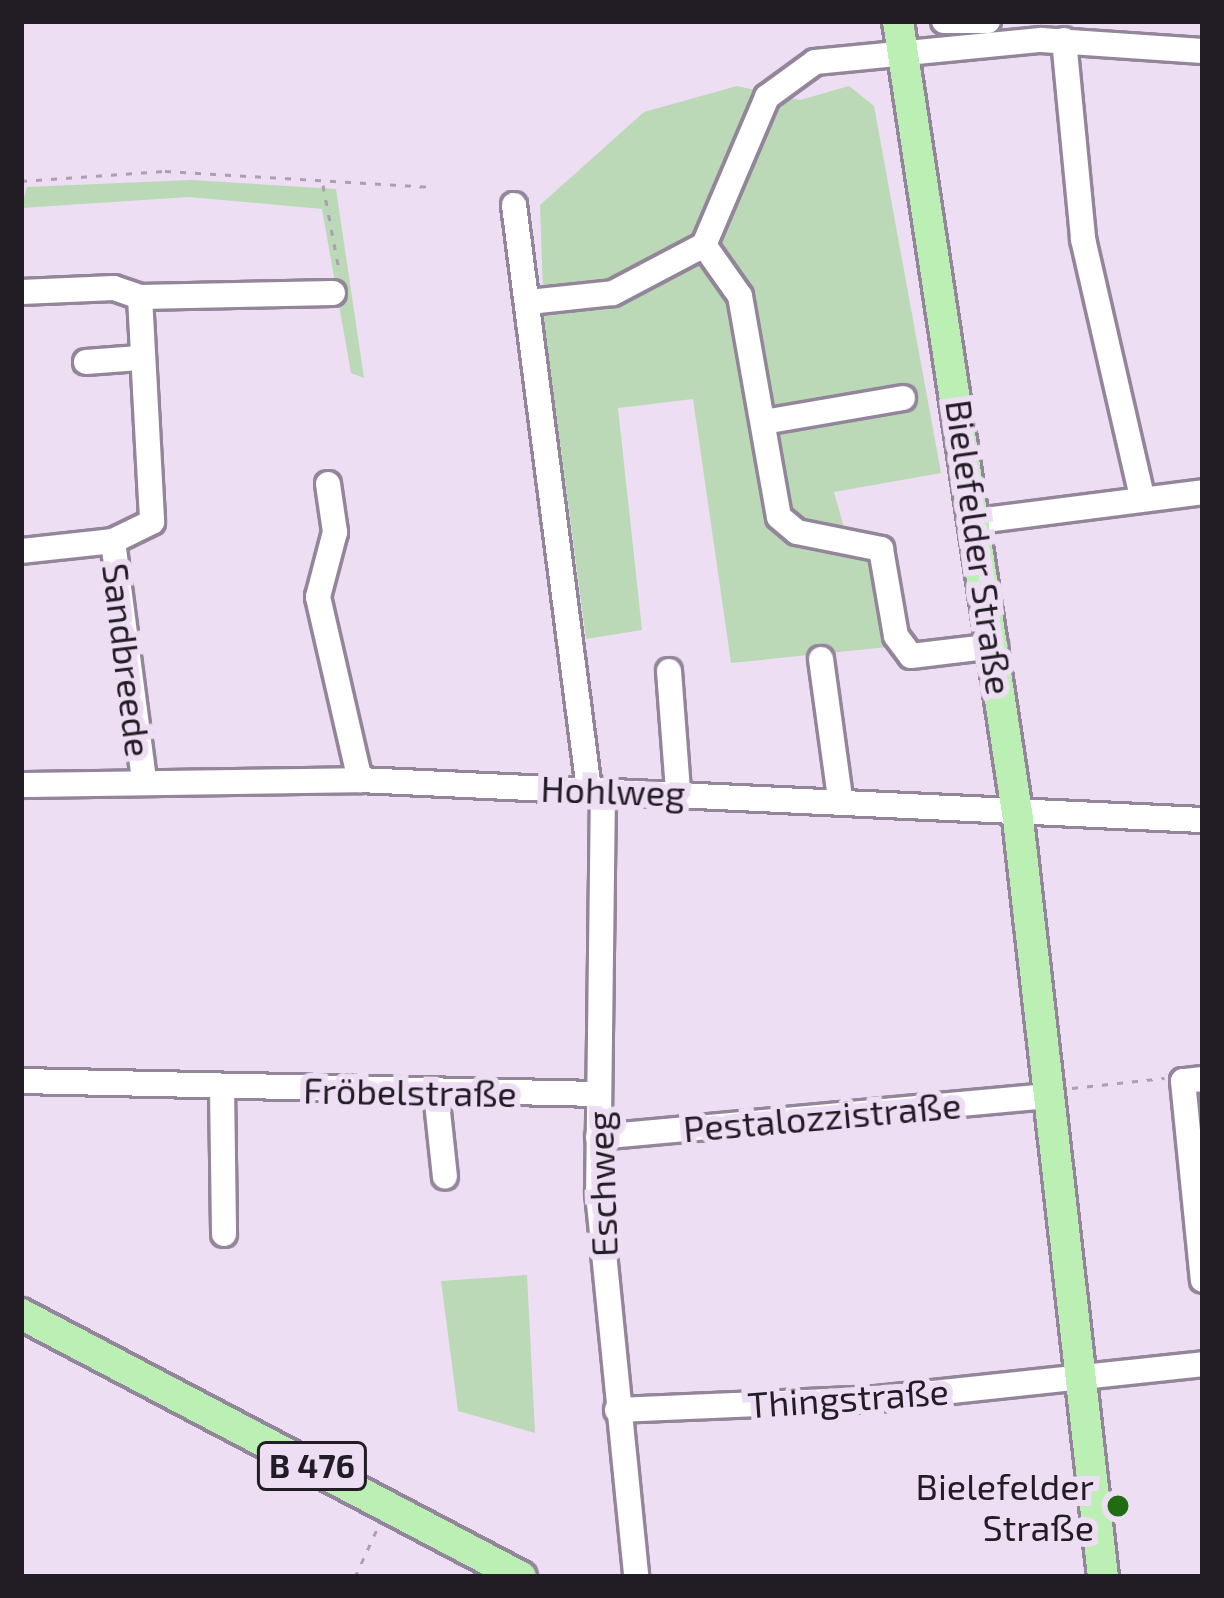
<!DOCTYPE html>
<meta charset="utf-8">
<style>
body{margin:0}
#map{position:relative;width:1224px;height:1598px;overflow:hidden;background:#eddef4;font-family:"Exo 2",sans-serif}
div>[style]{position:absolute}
.green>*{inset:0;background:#bbd9b6}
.path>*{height:3px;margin-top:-1.5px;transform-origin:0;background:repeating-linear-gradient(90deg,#ab9fb1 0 6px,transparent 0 15px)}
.roads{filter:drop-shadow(3px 0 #93859a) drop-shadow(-3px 0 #93859a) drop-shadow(0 3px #93859a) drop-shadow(0 -3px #93859a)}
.minor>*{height:24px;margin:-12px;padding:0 12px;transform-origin:12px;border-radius:12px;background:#fff}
.major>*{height:30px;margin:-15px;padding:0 15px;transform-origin:15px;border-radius:15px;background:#bcefb3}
.dots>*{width:33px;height:33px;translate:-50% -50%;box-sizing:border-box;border:6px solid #eddef4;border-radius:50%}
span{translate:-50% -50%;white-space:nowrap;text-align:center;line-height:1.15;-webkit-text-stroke:12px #eddef4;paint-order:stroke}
.shield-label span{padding:3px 9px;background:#eddef4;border:3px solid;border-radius:9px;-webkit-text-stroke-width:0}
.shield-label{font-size:33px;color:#221c25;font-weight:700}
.street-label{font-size:36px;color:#221c25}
.poi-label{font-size:36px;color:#221c25}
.right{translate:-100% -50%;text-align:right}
.frame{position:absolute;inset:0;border:24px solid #221c25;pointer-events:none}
</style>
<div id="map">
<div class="green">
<i style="clip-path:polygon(737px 86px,800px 100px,849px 86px,874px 106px,941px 473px,834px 492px,850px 549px,876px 561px,888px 647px,731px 663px,693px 399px,618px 408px,642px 630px,586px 639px,544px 321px,540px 205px,644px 112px)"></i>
<i style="clip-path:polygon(191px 180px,336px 189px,364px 378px,351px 373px,322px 209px,189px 197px,21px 208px,27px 187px)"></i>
<i style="clip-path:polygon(527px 1275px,535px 1433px,458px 1411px,441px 1281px)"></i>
</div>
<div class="path">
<i style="left:21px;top:181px;width:144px;rotate:-4deg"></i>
<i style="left:165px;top:171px;width:268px;rotate:3.4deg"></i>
<i style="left:323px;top:185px;width:86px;rotate:79.3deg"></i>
<i style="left:1072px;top:1088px;width:93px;rotate:-6.2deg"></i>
<i style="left:355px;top:1577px;width:53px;rotate:-65.4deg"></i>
</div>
<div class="roads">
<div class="minor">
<i style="left:944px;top:21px;width:44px"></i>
<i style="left:1064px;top:40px;width:200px;rotate:84.5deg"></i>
<i style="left:1083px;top:239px;width:265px;rotate:77.1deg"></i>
<i style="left:514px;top:205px;width:590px;rotate:82.69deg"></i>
<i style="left:704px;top:245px;width:62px;rotate:54.8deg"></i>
<i style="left:740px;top:296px;width:224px;rotate:80deg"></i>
<i style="left:779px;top:517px;width:23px;rotate:40deg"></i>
<i style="left:797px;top:532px;width:86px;rotate:11.4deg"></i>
<i style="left:881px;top:549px;width:88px;rotate:80.2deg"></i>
<i style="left:896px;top:636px;width:25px;rotate:53deg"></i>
<i style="left:911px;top:656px;width:85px;rotate:-6.8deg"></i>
<i style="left:21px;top:292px;width:93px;rotate:-2.5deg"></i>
<i style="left:114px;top:288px;width:28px;rotate:19deg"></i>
<i style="left:140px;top:297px;width:225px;rotate:86.9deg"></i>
<i style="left:152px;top:522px;width:43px;rotate:154deg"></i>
<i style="left:113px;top:541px;width:93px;rotate:173.8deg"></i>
<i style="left:140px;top:297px;width:193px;rotate:-1.2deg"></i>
<i style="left:529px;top:302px;width:84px;rotate:-6.1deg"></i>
<i style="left:613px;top:293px;width:103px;rotate:-27.8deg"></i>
<i style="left:704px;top:245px;width:161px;rotate:-66.9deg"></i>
<i style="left:767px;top:97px;width:59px;rotate:-36.1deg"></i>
<i style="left:815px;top:62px;width:227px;rotate:-5.6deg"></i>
<i style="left:1041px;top:40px;width:162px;rotate:3.9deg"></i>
<i style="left:86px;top:362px;width:53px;rotate:-4.3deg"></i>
<i style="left:764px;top:422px;width:141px;rotate:-9.8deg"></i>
<i style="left:328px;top:484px;width:49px;rotate:81.7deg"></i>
<i style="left:335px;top:532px;width:67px;rotate:104.7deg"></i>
<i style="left:318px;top:597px;width:188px;rotate:77.1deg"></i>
<i style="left:978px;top:521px;width:227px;rotate:-7.3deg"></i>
<i style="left:113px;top:541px;width:240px;rotate:82.6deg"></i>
<i style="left:821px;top:659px;width:140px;rotate:82.2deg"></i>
<i style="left:669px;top:671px;width:121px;rotate:85.7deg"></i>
<i style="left:21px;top:785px;width:339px;rotate:-0.8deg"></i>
<i style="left:360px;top:780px;width:844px;rotate:2.72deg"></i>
<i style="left:603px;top:790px;width:403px;rotate:90.7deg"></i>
<i style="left:598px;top:1193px;width:386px;rotate:84.3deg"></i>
<i style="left:1203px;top:1079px;width:20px;rotate:174deg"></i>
<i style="left:1183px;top:1081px;width:200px;rotate:84.3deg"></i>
<i style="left:21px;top:1081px;width:578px;rotate:1.29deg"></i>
<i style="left:222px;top:1087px;width:147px;rotate:89.2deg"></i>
<i style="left:436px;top:1093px;width:84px;rotate:83.9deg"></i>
<i style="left:598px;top:1137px;width:451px;rotate:-5.2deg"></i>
<i style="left:617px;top:1410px;width:260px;rotate:-2.4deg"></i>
<i style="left:877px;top:1399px;width:328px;rotate:-6.1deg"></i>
</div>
<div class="major">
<i style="left:898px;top:21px;width:807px;rotate:81.45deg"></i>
<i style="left:1018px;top:819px;width:763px;rotate:83.6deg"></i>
<i style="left:21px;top:1314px;width:565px;rotate:27.74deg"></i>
</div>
</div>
<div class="dots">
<i style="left:1118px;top:1506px;background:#1f6d10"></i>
</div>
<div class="shield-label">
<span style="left:312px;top:1466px">B 476</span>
</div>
<div class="street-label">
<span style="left:980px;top:547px;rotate:82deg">Bielefelder Straße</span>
<span style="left:128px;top:660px;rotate:83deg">Sandbreede</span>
<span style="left:613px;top:790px;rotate:2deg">Hohlweg</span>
<span style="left:410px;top:1091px;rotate:1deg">Fröbelstraße</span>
<span style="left:822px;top:1116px;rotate:-5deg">Pestalozzistraße</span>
<span style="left:601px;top:1184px;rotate:-92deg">Eschweg</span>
<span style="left:848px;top:1397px;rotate:-4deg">Thingstraße</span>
</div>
<div class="poi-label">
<span class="right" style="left:1094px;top:1506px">Bielefelder<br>Straße</span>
</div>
<div class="frame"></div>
</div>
